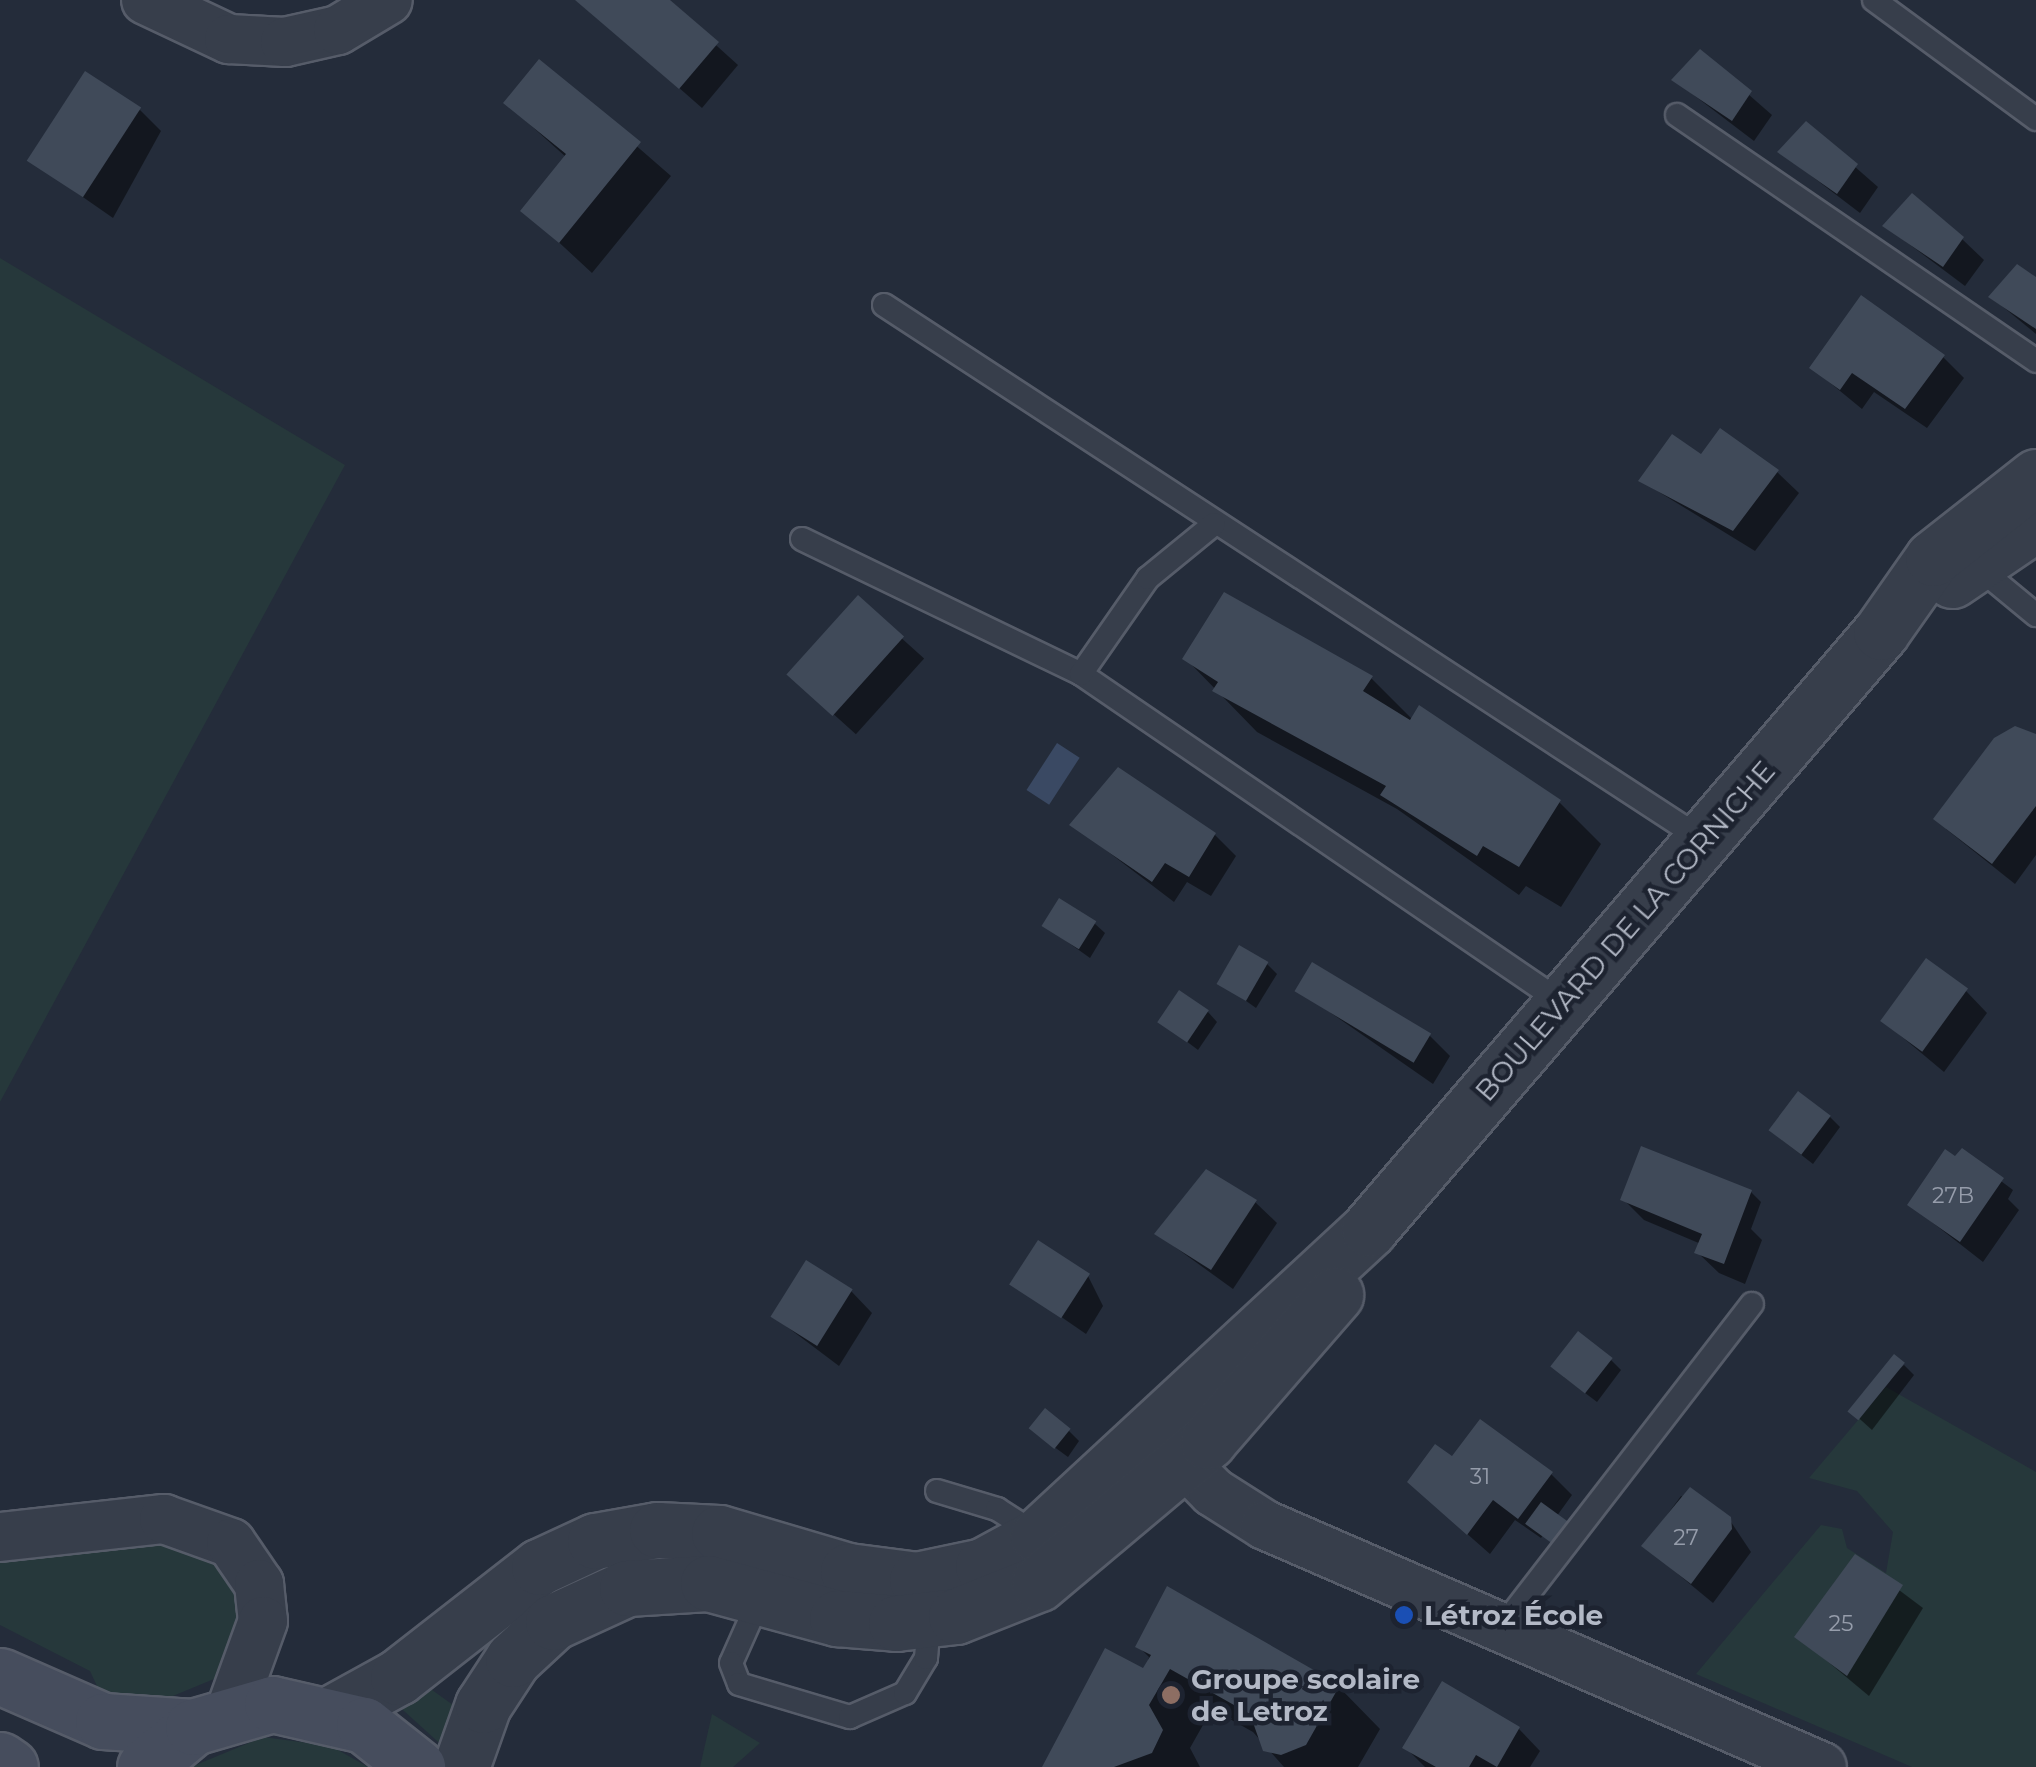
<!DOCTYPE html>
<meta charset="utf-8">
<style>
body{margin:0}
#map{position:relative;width:2036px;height:1767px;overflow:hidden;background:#242c3a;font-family:Montserrat,sans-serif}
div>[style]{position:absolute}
.green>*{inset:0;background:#26383b}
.water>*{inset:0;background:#3a4963;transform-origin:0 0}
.shadow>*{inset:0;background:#0007;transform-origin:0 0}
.building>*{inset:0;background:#404a59;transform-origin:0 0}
.roads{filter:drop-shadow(2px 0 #565c69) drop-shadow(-2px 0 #565c69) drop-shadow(0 2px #565c69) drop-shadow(0 -2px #565c69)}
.service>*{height:22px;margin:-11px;padding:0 11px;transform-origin:11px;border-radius:11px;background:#373e4b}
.minor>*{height:48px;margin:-24px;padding:0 24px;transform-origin:24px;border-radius:24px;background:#373e4b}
.tertiary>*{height:55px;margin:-27.5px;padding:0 27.5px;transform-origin:27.5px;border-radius:27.5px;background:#373e4b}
.secondary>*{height:55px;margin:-27.5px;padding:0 27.5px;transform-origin:27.5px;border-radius:27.5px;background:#464d5d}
.dots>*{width:28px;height:28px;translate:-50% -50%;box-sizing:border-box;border:5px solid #1d2330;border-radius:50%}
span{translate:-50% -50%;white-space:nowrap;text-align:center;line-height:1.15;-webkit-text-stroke:9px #1d2330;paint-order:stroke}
.number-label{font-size:22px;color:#969dab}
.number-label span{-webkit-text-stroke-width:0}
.street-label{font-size:28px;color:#b3b9c6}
.poi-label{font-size:28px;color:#b3b9c6;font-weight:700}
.left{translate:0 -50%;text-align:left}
</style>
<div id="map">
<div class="green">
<i style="clip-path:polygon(0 258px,345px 465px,0 1102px)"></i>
<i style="clip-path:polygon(1886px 1387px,2036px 1472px,2036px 1767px,1912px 1767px,1696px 1674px,1821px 1525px,1842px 1529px,1847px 1548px,1886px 1573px,1893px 1532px,1857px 1491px,1809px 1478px)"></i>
<i style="clip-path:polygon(167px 1532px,219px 1551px,247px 1602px,234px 1657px,214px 1679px,151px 1705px,104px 1701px,90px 1671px,0 1625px,0 1550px)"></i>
<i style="clip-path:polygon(421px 1682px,460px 1710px,447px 1750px,393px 1701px)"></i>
<i style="clip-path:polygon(712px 1714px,760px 1743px,733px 1767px,700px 1767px)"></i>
<i style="clip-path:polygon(263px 1737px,331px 1746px,368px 1767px,191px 1767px)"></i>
</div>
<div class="water">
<i style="left:1057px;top:743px;width:27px;height:56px;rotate:33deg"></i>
</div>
<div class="shadow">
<i style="clip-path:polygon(579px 0,666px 0,738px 65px,702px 108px)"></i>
<i style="clip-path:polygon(1700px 52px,1772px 115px,1754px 141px,1674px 80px)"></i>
<i style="clip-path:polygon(540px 62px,671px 176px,592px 273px,524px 210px,567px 158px,506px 103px)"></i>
<i style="clip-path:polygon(140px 110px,161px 131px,113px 218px,31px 161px)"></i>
<i style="clip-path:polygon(1806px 124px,1878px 187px,1860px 213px,1780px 152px)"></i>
<i style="clip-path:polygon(1885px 226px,1962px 239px,1984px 260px,1965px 286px)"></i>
<i style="clip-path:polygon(2036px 283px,2036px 334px,1991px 297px)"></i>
<i style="clip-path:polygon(1943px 357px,1964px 378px,1927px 428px,1874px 392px,1862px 409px,1812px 368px)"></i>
<i style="clip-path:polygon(1702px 457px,1777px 472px,1799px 493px,1755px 551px,1641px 481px)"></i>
<i style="left:858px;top:599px;width:89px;height:102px;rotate:42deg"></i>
<i style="clip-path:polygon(1186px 659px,1371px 678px,1413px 720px,1559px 802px,1601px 844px,1561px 907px,1526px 886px,1519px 895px,1397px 809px,1257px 732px)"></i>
<i style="clip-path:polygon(2036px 736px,2036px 855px,2015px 884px,1946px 829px)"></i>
<i style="clip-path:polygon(1073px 825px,1215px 835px,1236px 856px,1211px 896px,1187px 882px,1174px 902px)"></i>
<i style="clip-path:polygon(1094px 923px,1105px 933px,1090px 958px,1045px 926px)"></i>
<i style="clip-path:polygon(1267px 964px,1277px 974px,1256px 1008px,1221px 983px)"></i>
<i style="clip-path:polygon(1298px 990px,1429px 1035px,1450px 1056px,1433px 1084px)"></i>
<i style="clip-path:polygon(1966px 991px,1987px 1013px,1944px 1072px,1883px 1021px)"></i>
<i style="clip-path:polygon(1208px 1012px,1217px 1022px,1198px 1050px,1161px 1022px)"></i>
<i style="clip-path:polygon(1830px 1117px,1840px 1127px,1813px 1164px,1782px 1140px)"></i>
<i style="clip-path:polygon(1962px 1152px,2013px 1190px,2008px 1199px,2019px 1210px,1983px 1262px,1910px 1205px)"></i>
<i style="clip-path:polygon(1751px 1192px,1761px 1202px,1751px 1229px,1762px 1240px,1745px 1284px,1719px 1273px,1697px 1252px,1701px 1244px,1644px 1220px,1623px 1199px)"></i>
<i style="clip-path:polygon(1255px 1202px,1277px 1223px,1233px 1289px,1157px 1234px)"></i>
<i style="clip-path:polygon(1088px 1276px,1103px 1306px,1086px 1334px,1012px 1283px)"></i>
<i style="clip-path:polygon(851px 1291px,872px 1313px,839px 1366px,774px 1317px)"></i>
<i style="clip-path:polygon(1611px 1360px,1621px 1370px,1597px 1402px,1564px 1377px)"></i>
<i style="clip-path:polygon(1904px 1365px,1914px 1375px,1872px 1430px,1852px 1412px)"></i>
<i style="clip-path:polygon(1069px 1431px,1079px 1441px,1068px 1457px,1042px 1438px)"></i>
<i style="clip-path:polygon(1551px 1474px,1572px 1495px,1541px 1538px,1515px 1520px,1490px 1554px,1432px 1503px)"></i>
<i style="clip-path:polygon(1681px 1496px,1729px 1519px,1751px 1552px,1713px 1603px,1644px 1546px)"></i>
<i style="clip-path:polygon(1855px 1557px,1923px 1608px,1869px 1696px,1797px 1636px)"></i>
<i style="clip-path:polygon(1138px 1646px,1339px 1687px,1380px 1729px,1358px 1767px,1284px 1767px,1253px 1732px,1212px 1709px,1190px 1748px,1200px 1767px,1045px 1767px,1145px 1672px,1149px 1657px)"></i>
<i style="clip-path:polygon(1519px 1729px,1540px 1751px,1530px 1767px,1425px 1767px,1406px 1748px)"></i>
</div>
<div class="building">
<i style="clip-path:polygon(575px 0,670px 0,719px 42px,679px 89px)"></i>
<i style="clip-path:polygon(1700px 49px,1752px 91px,1732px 121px,1671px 80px)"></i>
<i style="clip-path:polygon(539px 59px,641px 142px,559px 243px,520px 211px,566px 154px,503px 103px)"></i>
<i style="left:85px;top:71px;width:67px;height:107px;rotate:33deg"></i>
<i style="clip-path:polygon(1806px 121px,1858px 164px,1837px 194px,1777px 152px)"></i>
<i style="clip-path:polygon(1912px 193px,1964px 237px,1943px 267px,1882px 226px)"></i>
<i style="clip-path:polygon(2017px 264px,2036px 277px,2036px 329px,1988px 297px)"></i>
<i style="clip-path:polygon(1861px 295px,1945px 355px,1905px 409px,1852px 373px,1840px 390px,1809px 368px)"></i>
<i style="clip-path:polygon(1720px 428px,1779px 470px,1733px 531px,1638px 481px,1672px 434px,1701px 454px)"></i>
<i style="clip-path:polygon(1224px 592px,1373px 676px,1363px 691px,1410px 720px,1419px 705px,1561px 800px,1519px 867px,1483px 846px,1477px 856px,1380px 795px,1386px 786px,1212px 691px,1218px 682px,1182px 659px)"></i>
<i style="left:858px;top:595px;width:62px;height:107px;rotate:42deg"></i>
<i style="clip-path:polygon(2015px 726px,2036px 734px,2036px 806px,1992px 864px,1933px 819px,1994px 738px)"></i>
<i style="clip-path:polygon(1118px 767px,1216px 833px,1189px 877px,1165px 863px,1152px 882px,1069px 825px)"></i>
<i style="left:1059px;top:898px;width:44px;height:33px;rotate:32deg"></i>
<i style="left:1239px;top:945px;width:34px;height:45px;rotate:30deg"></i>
<i style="left:1926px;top:958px;width:52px;height:78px;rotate:36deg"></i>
<i style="left:1312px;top:962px;width:139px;height:34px;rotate:31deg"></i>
<i style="left:1179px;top:990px;width:36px;height:39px;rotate:34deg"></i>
<i style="left:1798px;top:1091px;width:41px;height:49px;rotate:37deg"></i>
<i style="clip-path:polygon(1641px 1146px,1752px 1190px,1724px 1264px,1694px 1253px,1702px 1234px,1620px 1200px)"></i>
<i style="clip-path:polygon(1962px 1148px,2004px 1178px,1960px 1242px,1907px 1205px,1945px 1149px,1955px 1156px)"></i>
<i style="clip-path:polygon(1206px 1169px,1257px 1200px,1211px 1270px,1154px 1234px)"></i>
<i style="left:1038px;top:1240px;width:62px;height:53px;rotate:33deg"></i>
<i style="left:806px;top:1260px;width:55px;height:67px;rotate:32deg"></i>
<i style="left:1578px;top:1331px;width:44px;height:45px;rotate:38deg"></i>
<i style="left:1894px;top:1354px;width:14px;height:74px;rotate:39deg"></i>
<i style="left:1045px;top:1408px;width:33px;height:26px;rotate:39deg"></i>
<i style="clip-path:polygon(1480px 1419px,1553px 1472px,1518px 1519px,1493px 1500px,1467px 1535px,1407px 1482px,1435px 1444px,1452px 1456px)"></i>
<i style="clip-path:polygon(1690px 1487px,1731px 1517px,1732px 1529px,1691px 1584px,1641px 1546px)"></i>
<i style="left:1541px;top:1502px;width:37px;height:27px;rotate:36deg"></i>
<i style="clip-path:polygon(1855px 1554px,1903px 1585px,1847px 1676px,1794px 1637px)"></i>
<i style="clip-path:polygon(1167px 1586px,1340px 1685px,1306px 1745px,1281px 1755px,1263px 1751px,1250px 1714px,1170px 1669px,1149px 1705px,1163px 1730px,1152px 1753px,1114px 1767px,1042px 1767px,1105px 1648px,1143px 1668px,1151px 1655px,1135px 1647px)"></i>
<i style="clip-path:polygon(1442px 1681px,1520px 1727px,1497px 1767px,1476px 1755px,1469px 1767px,1436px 1767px,1402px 1748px)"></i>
</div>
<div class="roads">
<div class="service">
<i style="left:1874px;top:0;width:201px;rotate:36.3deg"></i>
<i style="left:1677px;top:115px;width:435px;rotate:34.4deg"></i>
<i style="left:884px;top:305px;width:978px;rotate:33.15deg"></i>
<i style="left:802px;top:539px;width:310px;rotate:25.8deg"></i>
<i style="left:1081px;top:674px;width:585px;rotate:34.34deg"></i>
<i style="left:1973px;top:563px;width:82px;rotate:39.5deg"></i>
<i style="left:1081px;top:674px;width:117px;rotate:-55.1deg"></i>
<i style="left:1148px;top:578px;width:85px;rotate:-39.3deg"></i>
<i style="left:937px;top:1491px;width:63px;rotate:16.7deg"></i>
<i style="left:997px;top:1509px;width:46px;rotate:32.7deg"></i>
<i style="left:760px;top:1598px;width:71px;rotate:114deg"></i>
<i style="left:731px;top:1663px;width:22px;rotate:69deg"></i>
<i style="left:739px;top:1684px;width:116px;rotate:16.6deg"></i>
<i style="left:850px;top:1717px;width:60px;rotate:-23.6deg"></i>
<i style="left:905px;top:1693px;width:41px;rotate:-59deg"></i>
<i style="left:926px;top:1658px;width:37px;rotate:-85deg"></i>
<i style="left:1503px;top:1626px;width:407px;rotate:-52.3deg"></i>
</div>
<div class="minor">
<i style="left:146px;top:0;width:92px;rotate:25.2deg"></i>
<i style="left:229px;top:39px;width:56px;rotate:3.1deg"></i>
<i style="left:285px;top:42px;width:54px;rotate:-12.8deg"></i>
<i style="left:338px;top:30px;width:58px;rotate:-31deg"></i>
<i style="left:1159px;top:1437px;width:77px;rotate:45.5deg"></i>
<i style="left:1213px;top:1492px;width:62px;rotate:32.4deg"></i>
<i style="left:1265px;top:1525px;width:607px;rotate:23.48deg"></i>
<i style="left:0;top:1537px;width:165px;rotate:-6.3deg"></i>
<i style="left:164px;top:1519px;width:71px;rotate:19.7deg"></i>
<i style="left:231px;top:1543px;width:50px;rotate:55.7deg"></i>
<i style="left:259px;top:1584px;width:37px;rotate:84deg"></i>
<i style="left:263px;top:1621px;width:97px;rotate:109.9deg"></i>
</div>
<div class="tertiary">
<i style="left:1952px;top:580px;width:102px;rotate:-34.2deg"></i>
<i style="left:334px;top:1712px;width:73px;rotate:-28.7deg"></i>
<i style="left:398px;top:1677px;width:179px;rotate:-38deg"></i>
<i style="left:539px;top:1567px;width:62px;rotate:-24.9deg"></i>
<i style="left:595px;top:1541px;width:63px;rotate:-10.1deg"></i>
<i style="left:657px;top:1530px;width:62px;rotate:2.8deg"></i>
<i style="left:719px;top:1533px;width:134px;rotate:16.4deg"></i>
<i style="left:848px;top:1571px;width:70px;rotate:7.4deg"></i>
<i style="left:917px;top:1580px;width:67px;rotate:-12deg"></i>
<i style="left:983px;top:1566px;width:63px;rotate:-28.6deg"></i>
<i style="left:1038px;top:1536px;width:451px;rotate:-42.8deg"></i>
<i style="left:1369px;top:1229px;width:786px;rotate:-49.38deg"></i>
<i style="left:1881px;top:632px;width:90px;rotate:-54.9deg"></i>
<i style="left:1933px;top:558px;width:131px;rotate:-38.2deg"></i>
<i style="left:461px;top:1767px;width:66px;rotate:-70.5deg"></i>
<i style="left:483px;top:1705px;width:55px;rotate:-56.9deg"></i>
<i style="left:513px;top:1659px;width:54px;rotate:-42.8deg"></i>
<i style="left:553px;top:1622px;width:81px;rotate:-24.7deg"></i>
<i style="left:627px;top:1588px;width:81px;rotate:-3.5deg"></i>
<i style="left:708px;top:1583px;width:134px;rotate:15.2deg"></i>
<i style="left:837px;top:1618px;width:59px;rotate:4.8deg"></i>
<i style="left:896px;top:1623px;width:60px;rotate:-6.7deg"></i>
<i style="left:956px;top:1616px;width:89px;rotate:-21.7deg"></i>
<i style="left:1039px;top:1583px;width:221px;rotate:-40deg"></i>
<i style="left:1208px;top:1441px;width:194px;rotate:-49deg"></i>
</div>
<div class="secondary">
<i style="left:0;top:1676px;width:112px;rotate:23.6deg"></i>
<i style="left:103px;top:1721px;width:90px;rotate:3.8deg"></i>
<i style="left:0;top:1760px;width:12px;rotate:35deg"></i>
<i style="left:145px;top:1767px;width:62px;rotate:-39.8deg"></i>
<i style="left:193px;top:1727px;width:82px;rotate:-16.2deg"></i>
<i style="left:272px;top:1704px;width:94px;rotate:12.9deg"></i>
<i style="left:364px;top:1725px;width:68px;rotate:38.4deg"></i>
</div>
</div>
<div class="dots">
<i style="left:1404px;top:1615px;background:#1a4fb4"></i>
<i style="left:1171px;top:1695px;background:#8d6e63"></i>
</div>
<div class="number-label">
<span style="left:1953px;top:1196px">27B</span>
<span style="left:1480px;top:1477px">31</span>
<span style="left:1686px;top:1538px">27</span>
<span style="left:1841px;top:1624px">25</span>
</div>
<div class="street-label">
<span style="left:1625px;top:931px;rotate:-49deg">BOULEVARD DE LA CORNICHE</span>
</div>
<div class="poi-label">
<span class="left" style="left:1424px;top:1615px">Létroz École</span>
<span class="left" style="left:1191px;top:1695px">Groupe scolaire<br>de Letroz</span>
</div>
</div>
